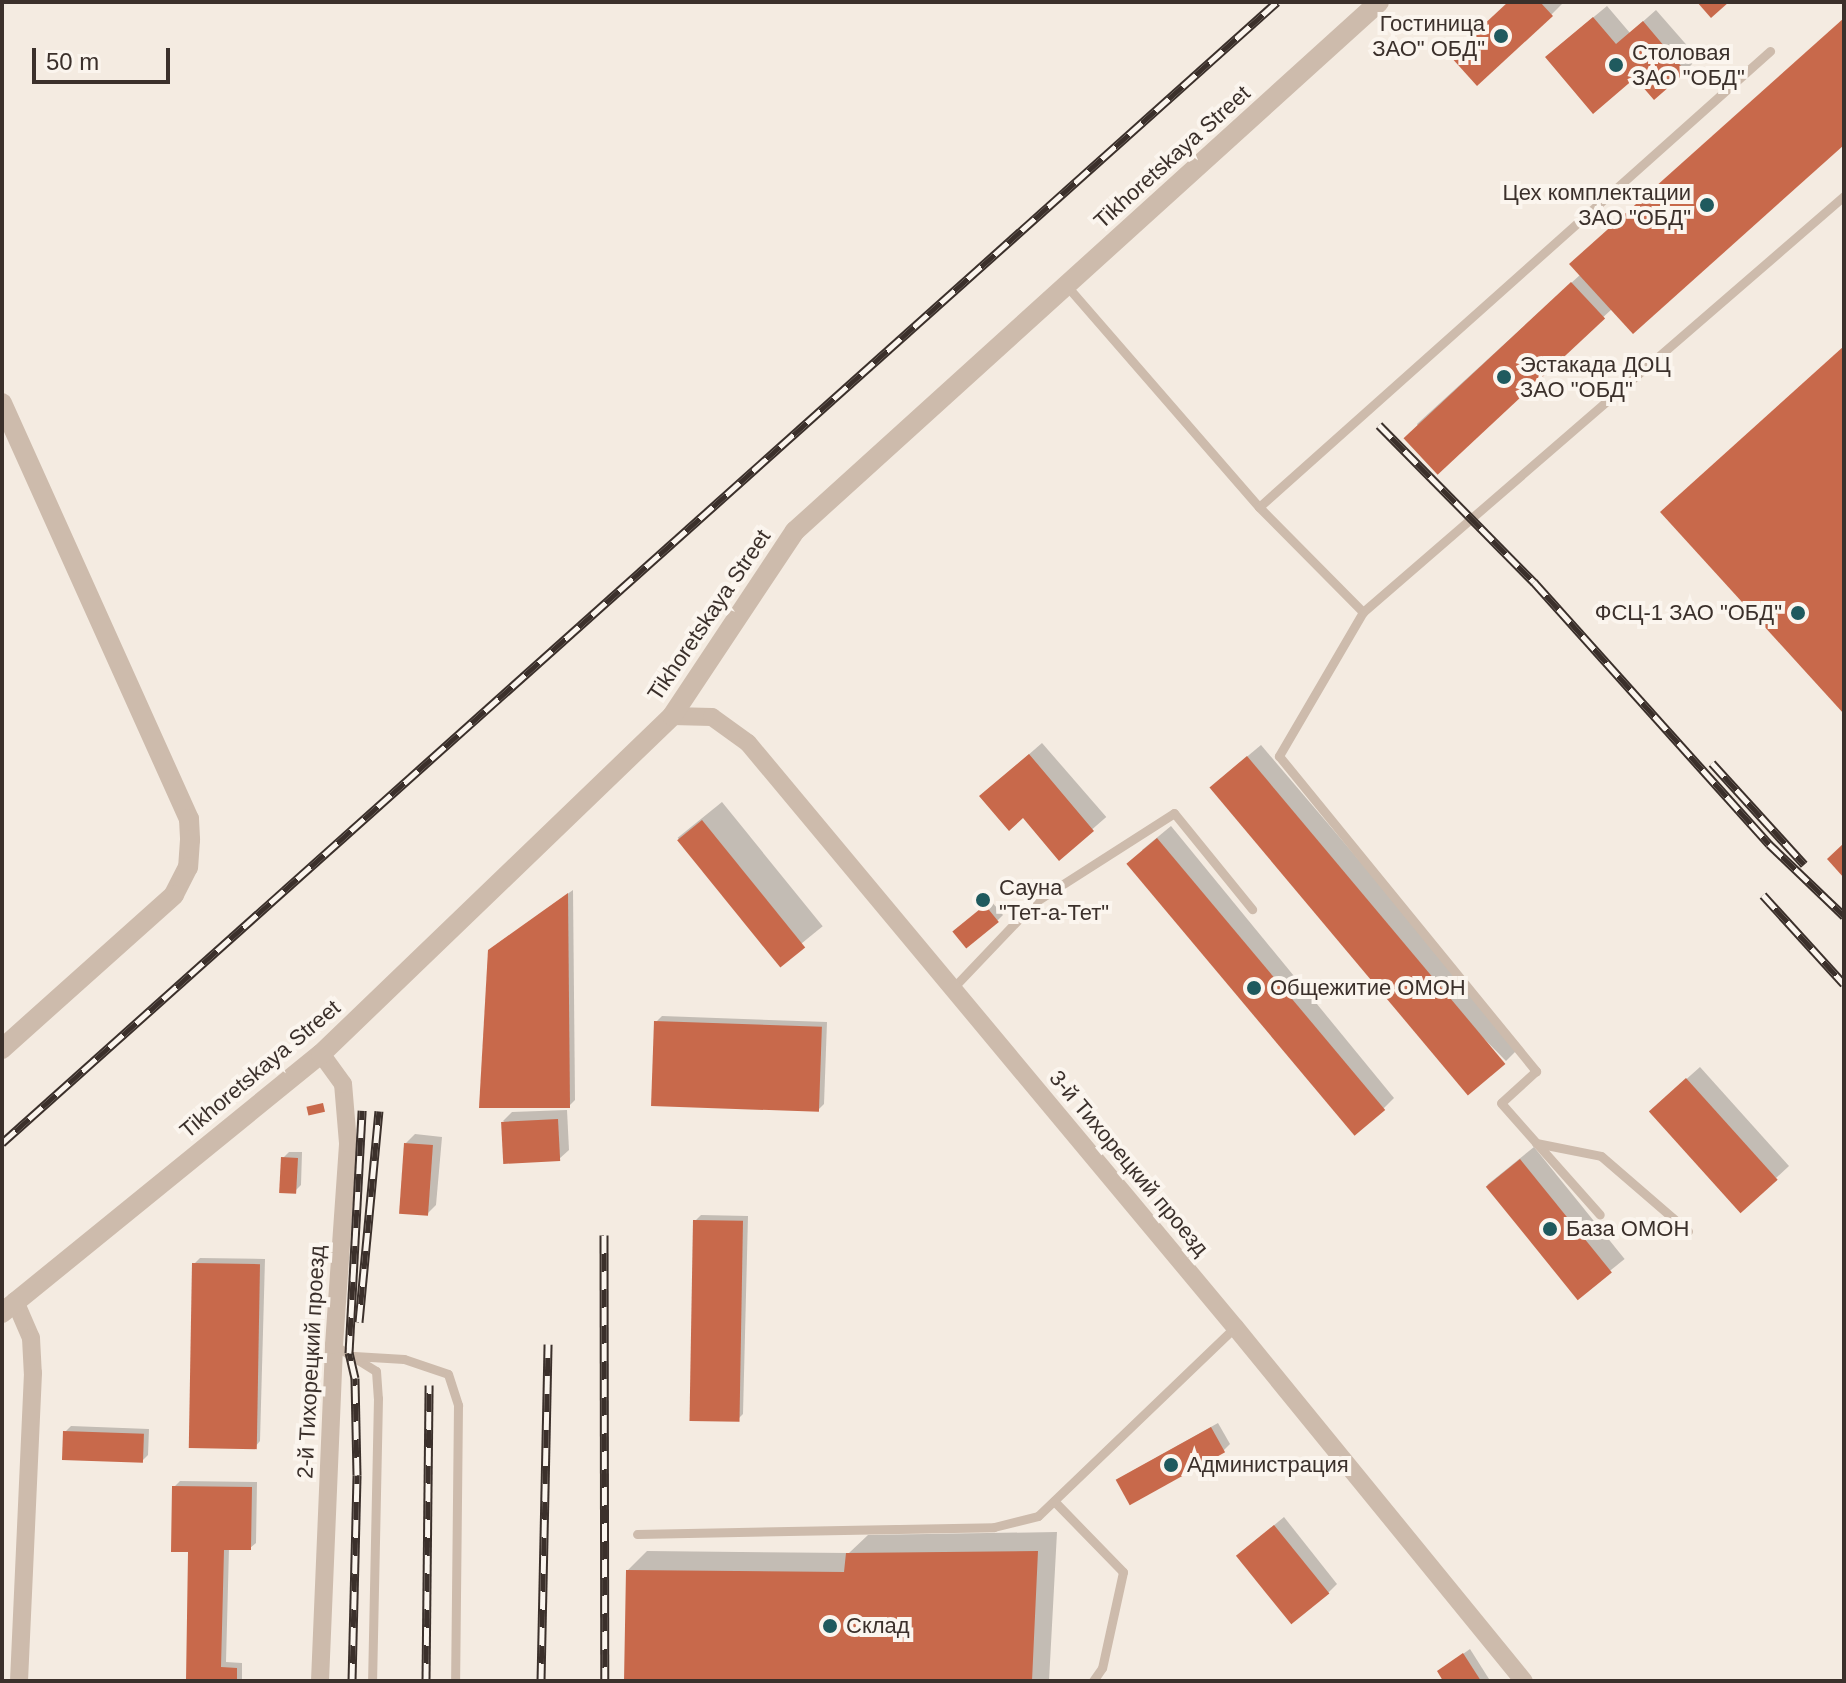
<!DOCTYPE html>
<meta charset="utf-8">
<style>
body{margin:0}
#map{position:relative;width:1846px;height:1683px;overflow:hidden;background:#f4ebe1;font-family:Helvetica,sans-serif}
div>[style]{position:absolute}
.shadow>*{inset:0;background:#0003;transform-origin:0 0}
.building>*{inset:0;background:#c8694b;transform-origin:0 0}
.service>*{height:9px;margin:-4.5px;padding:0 4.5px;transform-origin:4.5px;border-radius:4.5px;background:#cdbbac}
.minor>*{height:18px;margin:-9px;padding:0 9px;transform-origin:9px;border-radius:9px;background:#cdbbac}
.tertiary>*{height:20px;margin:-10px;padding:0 10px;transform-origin:10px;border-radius:10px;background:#cdbbac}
.rail>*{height:9px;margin-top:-4.5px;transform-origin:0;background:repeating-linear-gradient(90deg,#fbf5ee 0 18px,#3b302b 0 36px);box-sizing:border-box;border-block:2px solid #3b302b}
.dots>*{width:22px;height:22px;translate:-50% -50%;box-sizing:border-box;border:4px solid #fbf5ee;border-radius:50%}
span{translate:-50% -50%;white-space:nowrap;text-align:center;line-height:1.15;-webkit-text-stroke:8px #fbf5ee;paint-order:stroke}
.poi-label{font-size:22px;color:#3b302b}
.right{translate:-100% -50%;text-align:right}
.left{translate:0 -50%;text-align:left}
.street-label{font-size:22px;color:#3b302b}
.frame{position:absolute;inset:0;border:4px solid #3b302b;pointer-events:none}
.scale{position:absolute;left:32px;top:48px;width:138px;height:36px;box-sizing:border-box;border:4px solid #3b302b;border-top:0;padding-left:10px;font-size:24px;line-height:28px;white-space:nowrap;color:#3b302b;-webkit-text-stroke:6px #fbf5ee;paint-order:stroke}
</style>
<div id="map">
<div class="shadow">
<i style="clip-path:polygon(1509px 2px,1564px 2px,1551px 15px)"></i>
<i style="clip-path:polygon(1607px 6px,1630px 33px,1656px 10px,1698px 58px,1685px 71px,1635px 75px,1560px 45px)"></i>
<i style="clip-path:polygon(1844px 19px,1844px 142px,1612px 309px,1436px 470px,1417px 424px,1581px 274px)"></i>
<i style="left:1042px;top:743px;width:98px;height:62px;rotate:49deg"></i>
<i style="clip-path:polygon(1261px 745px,1519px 1048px,1506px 1061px,1225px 775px)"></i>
<i style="left:722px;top:802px;width:160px;height:57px;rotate:51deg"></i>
<i style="clip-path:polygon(1171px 826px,1394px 1098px,1381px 1111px,1142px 850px)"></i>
<i style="clip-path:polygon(573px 890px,575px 1100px,569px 1106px,496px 945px)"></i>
<i style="clip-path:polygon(991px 901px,1003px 915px,997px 921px,962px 926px)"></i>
<i style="clip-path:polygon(662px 1016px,827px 1022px,824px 1104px,818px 1110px,656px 1022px)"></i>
<i style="clip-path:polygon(1700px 1067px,1789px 1166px,1776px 1178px,1664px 1099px)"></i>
<i style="clip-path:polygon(567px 1110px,569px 1150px,559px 1159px,503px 1121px,512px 1112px)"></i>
<i style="clip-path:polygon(415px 1134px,442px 1137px,436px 1205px,427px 1214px,405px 1144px)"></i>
<i style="left:1534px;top:1147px;width:144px;height:60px;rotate:51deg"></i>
<i style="clip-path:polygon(289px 1152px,302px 1152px,301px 1185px,295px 1191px,283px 1158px)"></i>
<i style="clip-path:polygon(701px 1215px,748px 1216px,743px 1414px,737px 1420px,695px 1221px)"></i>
<i style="clip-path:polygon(200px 1258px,265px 1259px,260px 1441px,255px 1447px,194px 1264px)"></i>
<i style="clip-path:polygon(1218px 1423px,1230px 1444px,1224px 1450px,1118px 1479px)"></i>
<i style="clip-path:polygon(71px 1426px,149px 1429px,148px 1455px,142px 1461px,65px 1432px)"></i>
<i style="clip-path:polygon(180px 1481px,257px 1482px,256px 1543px,250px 1548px,229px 1548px,226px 1662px,242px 1663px,242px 1681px,188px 1681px,190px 1550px,174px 1487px)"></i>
<i style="clip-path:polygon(1284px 1517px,1337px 1584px,1328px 1593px,1238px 1555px)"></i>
<i style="clip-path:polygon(1057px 1532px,1049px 1681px,626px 1681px,628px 1570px,647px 1551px,849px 1553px,868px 1535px)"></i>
<i style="clip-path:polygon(1470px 1649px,1489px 1679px,1446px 1681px,1439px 1671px)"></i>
</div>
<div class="building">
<i style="clip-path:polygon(1508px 2px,1540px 2px,1553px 16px,1477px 86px,1450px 56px)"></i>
<i style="clip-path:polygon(1697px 2px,1729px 2px,1711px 18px)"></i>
<i style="clip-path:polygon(1593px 17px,1616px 44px,1643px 21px,1686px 72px,1654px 100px,1635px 78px,1593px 114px,1545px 57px)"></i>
<i style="clip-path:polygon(1844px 18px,1844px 145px,1633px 334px,1569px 264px)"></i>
<i style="left:1571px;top:282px;width:50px;height:229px;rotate:47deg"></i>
<i style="clip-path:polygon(1844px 346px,1844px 714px,1660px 512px)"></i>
<i style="clip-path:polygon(1029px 754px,1094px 831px,1059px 861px,1023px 818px,1009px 831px,979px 796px)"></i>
<i style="left:1247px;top:756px;width:402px;height:49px;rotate:50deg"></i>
<i style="left:702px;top:820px;width:164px;height:32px;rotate:51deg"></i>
<i style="left:1157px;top:838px;width:355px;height:40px;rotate:50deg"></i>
<i style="clip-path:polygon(1844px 843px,1844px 878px,1827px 859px)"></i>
<i style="clip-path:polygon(568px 893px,570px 1108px,479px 1108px,488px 950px)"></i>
<i style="left:985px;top:905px;width:22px;height:42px;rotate:51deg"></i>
<i style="left:654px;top:1021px;width:168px;height:85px;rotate:2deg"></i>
<i style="left:1686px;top:1078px;width:137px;height:50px;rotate:48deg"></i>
<i style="left:323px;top:1103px;width:9px;height:17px;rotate:77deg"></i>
<i style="left:558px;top:1119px;width:42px;height:57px;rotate:87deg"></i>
<i style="left:404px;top:1143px;width:29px;height:71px;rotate:4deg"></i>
<i style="left:281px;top:1157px;width:17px;height:36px;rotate:3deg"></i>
<i style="left:1520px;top:1159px;width:146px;height:44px;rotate:51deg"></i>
<i style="left:693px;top:1220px;width:50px;height:201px;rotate:1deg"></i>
<i style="left:192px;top:1263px;width:68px;height:185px;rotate:1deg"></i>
<i style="left:1211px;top:1427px;width:29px;height:109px;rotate:61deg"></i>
<i style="left:63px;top:1431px;width:81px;height:29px;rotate:2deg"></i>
<i style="clip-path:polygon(172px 1486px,252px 1487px,251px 1550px,224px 1550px,221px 1667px,237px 1668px,237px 1681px,186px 1681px,188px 1552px,171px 1552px)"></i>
<i style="left:1274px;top:1525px;width:88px;height:49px;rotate:51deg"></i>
<i style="clip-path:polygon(1038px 1551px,1032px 1681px,624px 1681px,626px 1570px,844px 1572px,846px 1553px)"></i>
<i style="clip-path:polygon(1463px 1653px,1481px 1681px,1443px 1681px,1437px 1671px)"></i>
</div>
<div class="service">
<i style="left:1066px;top:285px;width:294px;rotate:49deg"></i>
<i style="left:1259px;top:507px;width:148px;rotate:45.3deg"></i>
<i style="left:1363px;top:612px;width:167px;rotate:120.3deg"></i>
<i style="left:1279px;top:756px;width:407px;rotate:50.8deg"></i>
<i style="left:1536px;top:1071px;width:47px;rotate:137.6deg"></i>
<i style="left:1501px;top:1103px;width:149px;rotate:48.5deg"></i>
<i style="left:1259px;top:507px;width:685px;rotate:-41.74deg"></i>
<i style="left:1363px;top:612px;width:636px;rotate:-40.86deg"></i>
<i style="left:953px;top:988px;width:119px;rotate:-46.4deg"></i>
<i style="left:1035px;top:902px;width:165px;rotate:-32.6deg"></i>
<i style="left:1174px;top:813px;width:124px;rotate:50.9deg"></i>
<i style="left:1536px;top:1143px;width:66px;rotate:11.3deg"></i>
<i style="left:1601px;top:1156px;width:115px;rotate:40.8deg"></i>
<i style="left:334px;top:1345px;width:49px;rotate:31.8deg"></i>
<i style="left:376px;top:1371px;width:27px;rotate:86deg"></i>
<i style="left:378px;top:1398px;width:283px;rotate:91.2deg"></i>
<i style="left:354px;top:1356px;width:50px;rotate:3.4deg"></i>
<i style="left:404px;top:1359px;width:46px;rotate:18.8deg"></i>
<i style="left:448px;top:1374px;width:33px;rotate:72deg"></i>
<i style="left:458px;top:1405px;width:276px;rotate:90.6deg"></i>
<i style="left:1054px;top:1501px;width:99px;rotate:45.8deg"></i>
<i style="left:1123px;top:1572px;width:98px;rotate:102.3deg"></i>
<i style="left:1102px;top:1668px;width:16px;rotate:125deg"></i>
<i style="left:637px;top:1534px;width:357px;rotate:-1.1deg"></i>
<i style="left:994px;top:1527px;width:45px;rotate:-14deg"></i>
<i style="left:1038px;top:1516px;width:273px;rotate:-43.8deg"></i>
</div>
<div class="minor">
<i style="left:672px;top:716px;width:40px;rotate:1.4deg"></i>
<i style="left:712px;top:717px;width:44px;rotate:35.8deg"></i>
<i style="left:748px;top:743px;width:760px;rotate:50.18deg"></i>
<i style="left:1235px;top:1327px;width:457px;rotate:50.8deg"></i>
<i style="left:15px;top:1301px;width:40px;rotate:66.6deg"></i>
<i style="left:31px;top:1338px;width:35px;rotate:87deg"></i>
<i style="left:33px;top:1373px;width:308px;rotate:92.6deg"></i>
<i style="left:320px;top:1681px;width:336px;rotate:-87.6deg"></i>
<i style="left:334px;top:1345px;width:202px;rotate:-86deg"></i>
<i style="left:348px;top:1143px;width:59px;rotate:-94.8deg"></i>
<i style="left:343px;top:1084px;width:37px;rotate:-126deg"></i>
</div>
<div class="tertiary">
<i style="left:2px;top:403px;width:456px;rotate:65.8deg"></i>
<i style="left:189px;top:819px;width:21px;rotate:87deg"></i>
<i style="left:190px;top:840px;width:27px;rotate:94deg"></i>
<i style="left:188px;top:867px;width:31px;rotate:117deg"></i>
<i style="left:174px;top:895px;width:231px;rotate:138.2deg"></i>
<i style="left:2px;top:1313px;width:411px;rotate:-39.1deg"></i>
<i style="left:321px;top:1054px;width:487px;rotate:-43.9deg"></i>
<i style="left:672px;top:716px;width:222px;rotate:-56.4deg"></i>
<i style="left:795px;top:531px;width:788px;rotate:-42.17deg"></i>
</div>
<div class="rail">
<i style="left:1379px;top:425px;width:221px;rotate:45.4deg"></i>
<i style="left:1534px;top:582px;width:352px;rotate:48.1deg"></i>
<i style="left:1769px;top:844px;width:104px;rotate:43.8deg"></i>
<i style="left:1712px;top:763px;width:137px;rotate:47.7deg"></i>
<i style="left:1763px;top:895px;width:120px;rotate:47.7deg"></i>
<i style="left:2px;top:1143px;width:1711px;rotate:-41.83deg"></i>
<i style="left:604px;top:1235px;width:446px;rotate:89.9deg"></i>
<i style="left:359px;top:1322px;width:212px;rotate:-84.6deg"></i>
<i style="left:352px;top:1681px;width:206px;rotate:-88.6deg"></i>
<i style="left:357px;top:1475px;width:97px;rotate:-91.2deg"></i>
<i style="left:355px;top:1378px;width:26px;rotate:-103deg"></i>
<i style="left:349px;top:1353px;width:243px;rotate:-86.9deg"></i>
<i style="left:426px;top:1681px;width:296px;rotate:-89.4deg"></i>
<i style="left:541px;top:1681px;width:337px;rotate:-88.8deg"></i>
</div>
<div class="dots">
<i style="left:1501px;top:36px;background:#1f5a5e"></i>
<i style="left:1616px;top:65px;background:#1f5a5e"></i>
<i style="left:1707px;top:205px;background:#1f5a5e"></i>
<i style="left:1504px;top:377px;background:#1f5a5e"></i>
<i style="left:1798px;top:613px;background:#1f5a5e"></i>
<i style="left:983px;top:900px;background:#1f5a5e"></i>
<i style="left:1254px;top:988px;background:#1f5a5e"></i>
<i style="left:1550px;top:1229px;background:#1f5a5e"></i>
<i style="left:1171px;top:1465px;background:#1f5a5e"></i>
<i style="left:830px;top:1626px;background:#1f5a5e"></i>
</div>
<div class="poi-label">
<span class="right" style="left:1485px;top:36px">Гостиница<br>ЗАО" ОБД"</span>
<span class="left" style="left:1632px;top:65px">Столовая<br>ЗАО "ОБД"</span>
<span class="right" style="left:1691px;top:205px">Цех комплектации<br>ЗАО "ОБД"</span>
<span class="left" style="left:1520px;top:377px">Эстакада ДОЦ<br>ЗАО "ОБД"</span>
<span class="right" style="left:1782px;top:613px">ФСЦ-1 ЗАО "ОБД"</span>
<span class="left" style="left:999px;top:900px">Сауна<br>"Тет-а-Тет"</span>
<span class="left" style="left:1270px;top:988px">Общежитие ОМОН</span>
<span class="left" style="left:1566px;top:1229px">База ОМОН</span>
<span class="left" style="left:1187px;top:1465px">Администрация</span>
<span class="left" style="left:846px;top:1626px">Склад</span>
</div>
<div class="street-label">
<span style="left:1172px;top:157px;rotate:-42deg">Tikhoretskaya Street</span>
<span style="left:709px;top:615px;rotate:-56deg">Tikhoretskaya Street</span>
<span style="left:260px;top:1069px;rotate:-40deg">Tikhoretskaya Street</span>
<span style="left:1129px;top:1163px;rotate:50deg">3-й Тихорецкий проезд</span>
<span style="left:311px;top:1362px;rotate:-87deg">2-й Тихорецкий проезд</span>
</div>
<div class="frame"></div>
<div class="scale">50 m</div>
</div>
